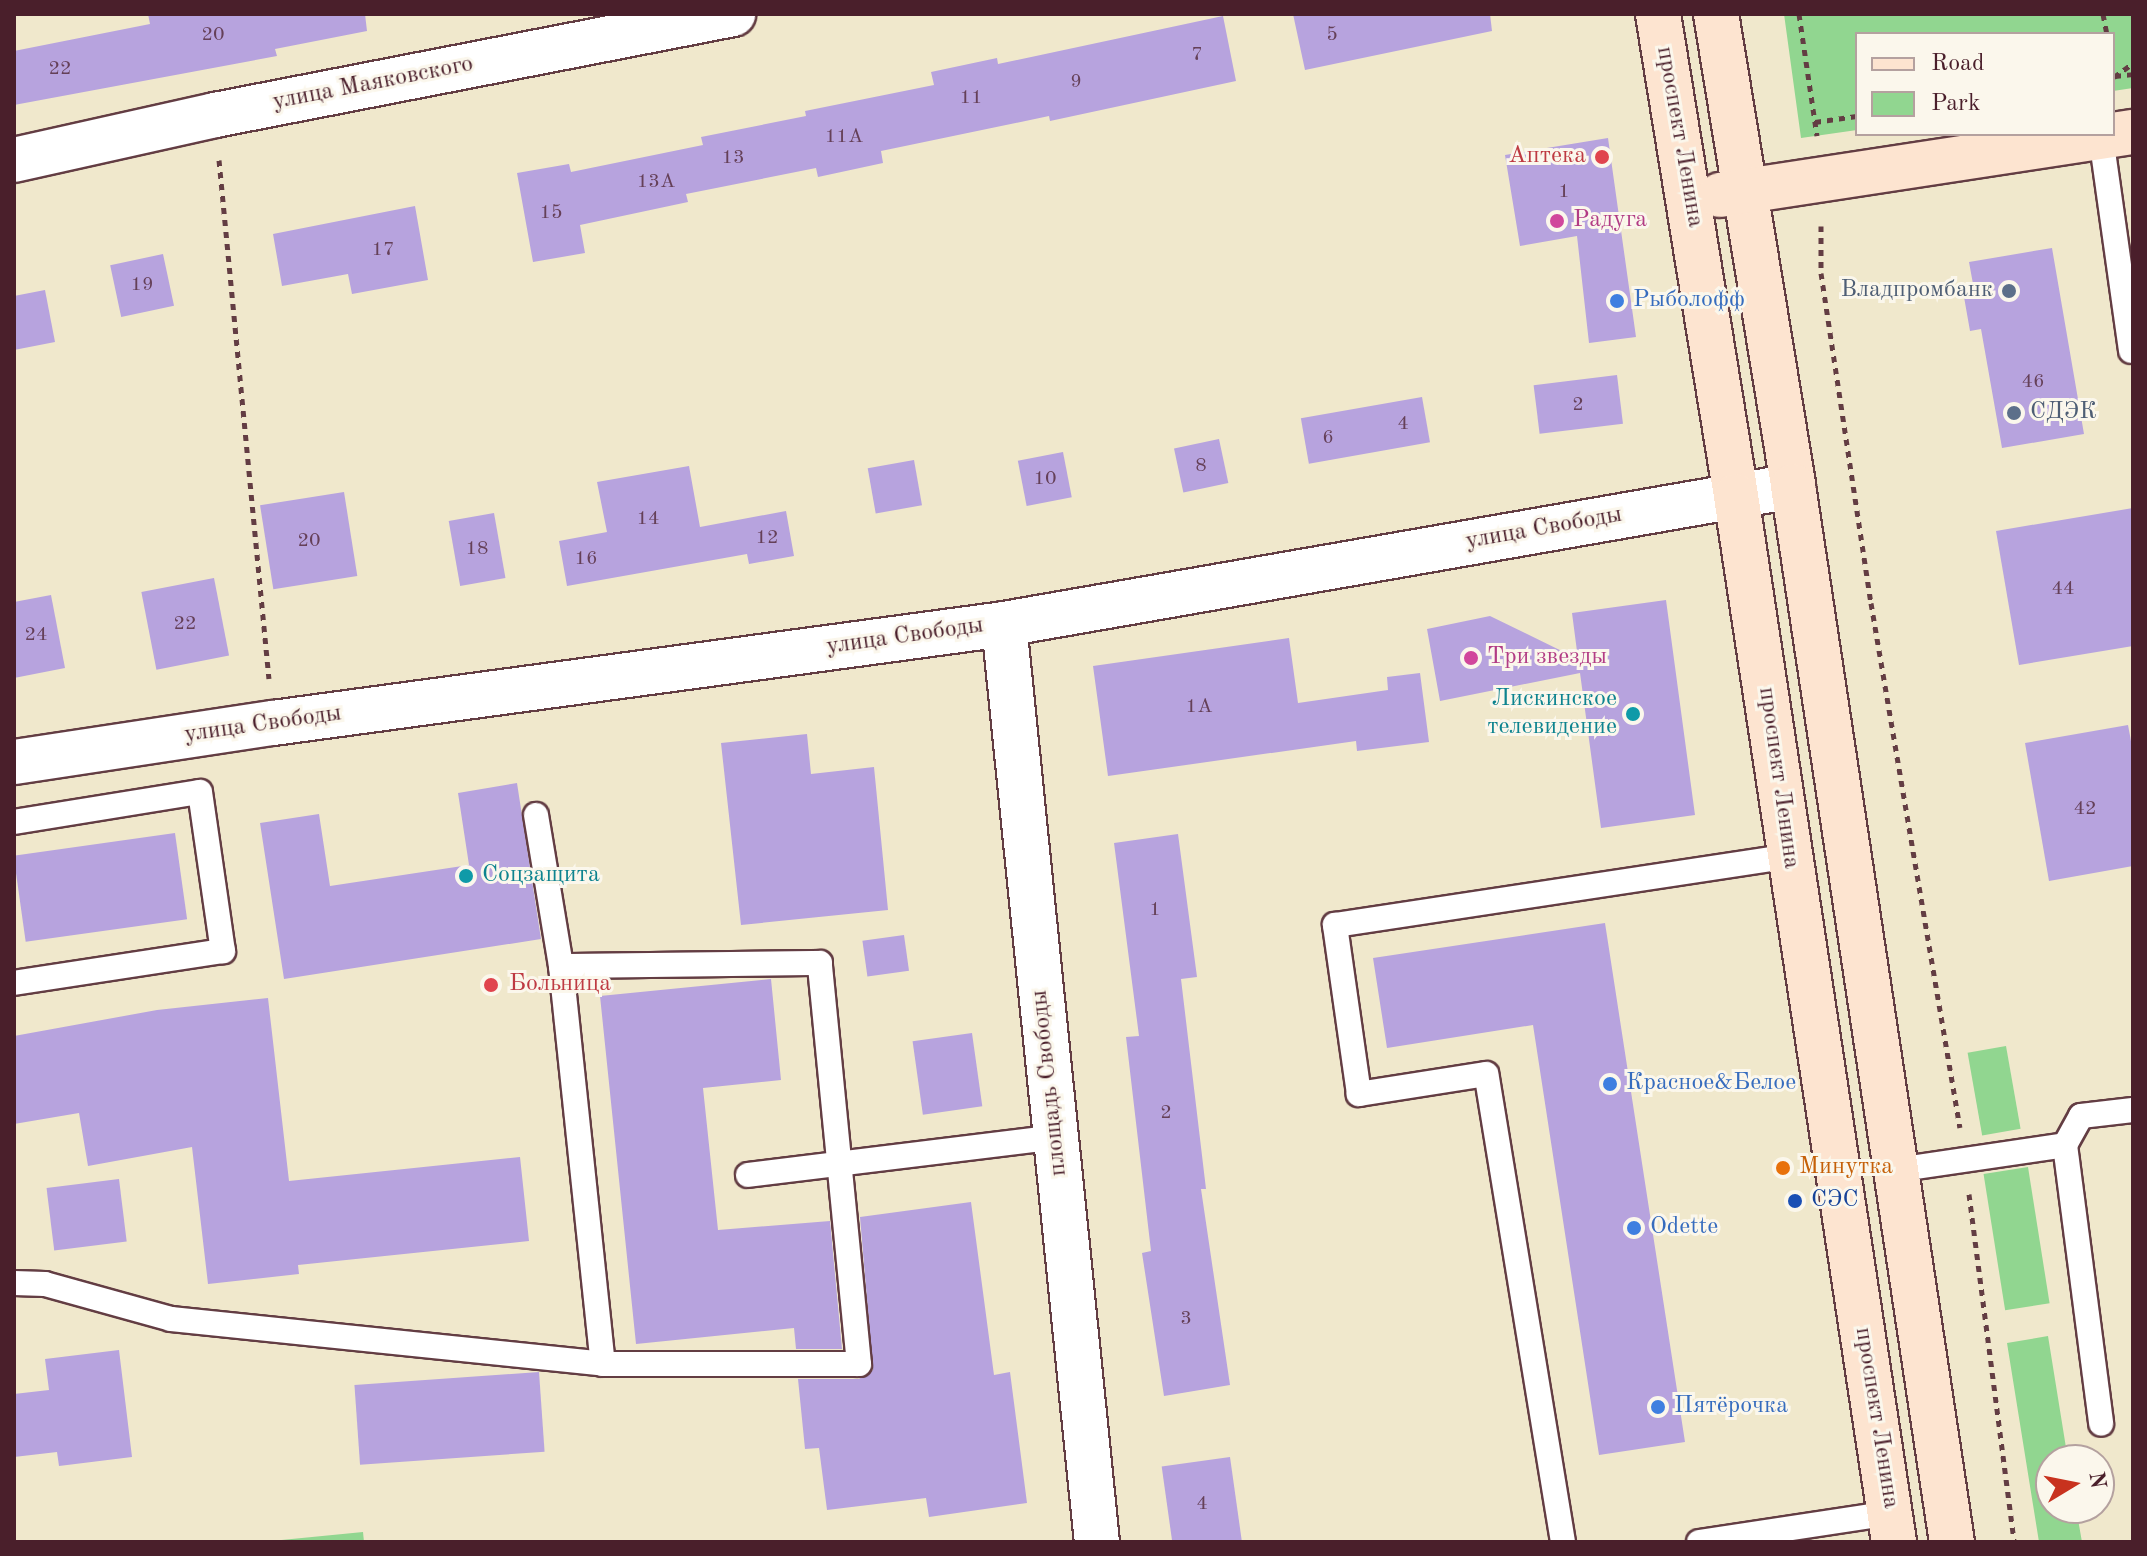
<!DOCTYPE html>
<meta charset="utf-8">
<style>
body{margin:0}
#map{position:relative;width:2147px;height:1556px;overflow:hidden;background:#f0e8cc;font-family:"Old Standard TT",serif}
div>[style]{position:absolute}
.green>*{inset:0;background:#91d690;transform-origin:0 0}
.building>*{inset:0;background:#b7a3de;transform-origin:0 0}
.path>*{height:5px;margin-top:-2.5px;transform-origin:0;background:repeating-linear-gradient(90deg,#633d43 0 6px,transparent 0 12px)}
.roads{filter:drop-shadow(2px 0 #633d43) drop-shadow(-2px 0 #633d43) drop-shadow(0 2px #633d43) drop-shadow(0 -2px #633d43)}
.service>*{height:24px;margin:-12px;padding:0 12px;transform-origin:12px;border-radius:12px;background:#fff}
.minor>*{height:44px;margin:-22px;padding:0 22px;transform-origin:22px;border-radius:22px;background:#fff}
.tertiary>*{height:44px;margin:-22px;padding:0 22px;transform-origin:22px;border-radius:22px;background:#fff}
.secondary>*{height:44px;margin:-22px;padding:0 22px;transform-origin:22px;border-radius:22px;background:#fde4d0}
.dots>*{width:22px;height:22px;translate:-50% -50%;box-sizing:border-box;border:4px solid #fbf7ec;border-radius:50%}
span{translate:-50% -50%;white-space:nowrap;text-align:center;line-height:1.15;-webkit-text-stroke:6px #fbf7ec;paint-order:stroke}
.number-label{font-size:20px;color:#654058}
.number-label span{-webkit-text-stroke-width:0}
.street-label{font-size:24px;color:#4a1f2b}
.health-label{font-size:24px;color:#be3a42}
.right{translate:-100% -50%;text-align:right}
.left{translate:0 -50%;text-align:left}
.hotel-label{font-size:24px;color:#b23c85}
.service-label{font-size:24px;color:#4e5e75}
.shop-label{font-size:24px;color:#366cbe}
.culture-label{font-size:24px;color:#0d838f}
.food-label{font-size:24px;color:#c56008}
.transit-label{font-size:24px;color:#164399}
.frame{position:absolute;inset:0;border:16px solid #4a1f2b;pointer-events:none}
.legend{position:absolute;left:1855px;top:32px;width:260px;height:104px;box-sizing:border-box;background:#fbf7ec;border:2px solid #b4a19f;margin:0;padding:10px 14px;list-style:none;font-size:24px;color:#4a1f2b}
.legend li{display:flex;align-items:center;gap:16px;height:40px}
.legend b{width:40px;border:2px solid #b4a19f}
.north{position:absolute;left:2035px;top:1444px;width:80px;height:80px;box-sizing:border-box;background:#fbf7ec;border:2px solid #b4a19f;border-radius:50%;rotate:80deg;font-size:22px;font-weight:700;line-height:32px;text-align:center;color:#4a1f2b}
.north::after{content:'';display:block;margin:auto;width:28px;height:36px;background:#c8321e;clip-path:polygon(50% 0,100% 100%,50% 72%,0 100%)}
</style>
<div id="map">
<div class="green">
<i style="clip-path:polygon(1784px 14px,2133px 14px,2133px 88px,2113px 91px,2113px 34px,1857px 34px,1857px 130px,1801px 138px)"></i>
<i style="left:2006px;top:1046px;width:84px;height:39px;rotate:80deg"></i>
<i style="left:2028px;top:1167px;width:138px;height:45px;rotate:81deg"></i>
<i style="clip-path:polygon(2048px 1336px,2068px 1460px,2051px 1460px,2051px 1508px,2076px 1508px,2082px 1542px,2039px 1542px,2007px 1343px)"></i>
<i style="clip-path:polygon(363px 1532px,364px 1542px,261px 1542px)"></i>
</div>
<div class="building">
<i style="clip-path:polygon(148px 14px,365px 14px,367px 31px,275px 49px,277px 56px,14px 105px,14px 51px,150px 24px)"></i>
<i style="clip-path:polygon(1293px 14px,1490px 14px,1492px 31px,1305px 70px)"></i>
<i style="clip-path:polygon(1223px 16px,1236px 81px,1050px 121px,1049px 116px,881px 151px,883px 163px,818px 177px,816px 168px,686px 194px,688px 202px,580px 225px,585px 253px,533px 262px,517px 173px,569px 164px,571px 172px,703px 145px,701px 137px,806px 116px,805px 111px,934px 85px,931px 72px,997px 58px,998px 64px)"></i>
<i style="clip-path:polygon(1608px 138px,1636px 337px,1589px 343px,1577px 236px,1520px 246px,1505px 155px)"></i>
<i style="clip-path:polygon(415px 206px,428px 280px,352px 294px,348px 274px,282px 286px,273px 234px)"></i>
<i style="clip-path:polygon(2052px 248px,2084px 434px,2002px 448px,1981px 329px,1970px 331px,1964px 297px,1975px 295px,1969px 262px)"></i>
<i style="left:163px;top:254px;width:53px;height:54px;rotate:78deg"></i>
<i style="clip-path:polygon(45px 290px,55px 342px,14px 350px,14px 296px)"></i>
<i style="left:1617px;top:375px;width:49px;height:84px;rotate:83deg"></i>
<i style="left:1422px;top:397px;width:46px;height:123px;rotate:80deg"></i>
<i style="left:1219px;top:439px;width:45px;height:46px;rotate:78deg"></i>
<i style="left:1063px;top:452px;width:46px;height:46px;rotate:79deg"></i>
<i style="left:914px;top:460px;width:46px;height:47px;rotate:80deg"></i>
<i style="clip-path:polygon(689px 466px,700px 527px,786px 511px,794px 556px,749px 564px,747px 554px,567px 586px,559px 541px,607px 532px,597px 482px)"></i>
<i style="left:344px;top:492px;width:85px;height:85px;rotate:81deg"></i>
<i style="clip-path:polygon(2133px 508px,2133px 646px,2019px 665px,1996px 531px)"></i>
<i style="left:494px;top:513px;width:66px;height:46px;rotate:80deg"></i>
<i style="left:214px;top:578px;width:79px;height:74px;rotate:79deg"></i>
<i style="clip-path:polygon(51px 595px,65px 668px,14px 678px,14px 602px)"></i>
<i style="clip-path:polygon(1666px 600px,1695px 815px,1601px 828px,1580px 673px,1440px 701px,1427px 629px,1490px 616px,1578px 659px,1572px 613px)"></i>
<i style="clip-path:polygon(1289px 638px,1298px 703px,1388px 690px,1387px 677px,1420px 673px,1429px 742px,1357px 751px,1356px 741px,1108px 776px,1093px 666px)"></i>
<i style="clip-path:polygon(2128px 725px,2133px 752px,2133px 866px,2049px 881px,2025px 743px)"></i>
<i style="clip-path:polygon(807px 734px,811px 774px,874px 767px,888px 910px,741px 925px,721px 743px)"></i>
<i style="clip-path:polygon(517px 783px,541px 939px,284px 979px,260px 823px,319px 814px,330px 886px,469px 865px,458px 793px)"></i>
<i style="left:175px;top:833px;width:87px;height:163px;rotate:82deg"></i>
<i style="clip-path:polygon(1178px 834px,1197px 977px,1181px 979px,1206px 1189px,1201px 1189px,1230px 1385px,1164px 1396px,1142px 1253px,1151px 1251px,1126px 1037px,1139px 1036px,1114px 843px)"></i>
<i style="clip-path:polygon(1605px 923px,1685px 1442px,1599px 1455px,1533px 1025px,1387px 1048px,1373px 958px)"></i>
<i style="left:904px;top:935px;width:36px;height:42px;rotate:82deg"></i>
<i style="clip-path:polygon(771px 979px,781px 1080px,703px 1088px,718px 1230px,830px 1221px,842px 1349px,796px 1349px,794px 1328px,636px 1344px,600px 996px)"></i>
<i style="clip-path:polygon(268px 998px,289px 1181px,520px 1157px,529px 1241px,298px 1265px,299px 1274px,208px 1284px,192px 1147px,88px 1166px,79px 1113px,14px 1124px,14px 1036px,157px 1010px)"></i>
<i style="left:972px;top:1033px;width:74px;height:60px;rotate:82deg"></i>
<i style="left:119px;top:1179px;width:63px;height:73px;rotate:83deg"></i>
<i style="clip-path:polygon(971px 1202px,994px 1375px,1010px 1372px,1027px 1503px,929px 1517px,926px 1498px,827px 1510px,819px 1448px,805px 1449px,798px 1379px,859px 1379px,873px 1370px,860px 1217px)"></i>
<i style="clip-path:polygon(119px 1350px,132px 1457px,59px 1466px,57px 1452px,14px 1457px,14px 1394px,49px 1390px,45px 1359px)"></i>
<i style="left:539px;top:1372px;width:80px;height:185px;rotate:86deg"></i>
<i style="left:1230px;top:1457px;width:86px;height:69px;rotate:82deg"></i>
</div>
<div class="path">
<i style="left:1799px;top:14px;width:123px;rotate:81.6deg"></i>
<i style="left:2103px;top:14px;width:20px;rotate:79deg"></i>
<i style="left:2115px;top:76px;width:18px;rotate:-6deg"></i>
<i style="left:2114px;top:77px;width:24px;rotate:-36deg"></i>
<i style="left:1815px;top:122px;width:42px;rotate:-8.1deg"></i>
<i style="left:219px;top:160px;width:521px;rotate:84.5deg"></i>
<i style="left:1821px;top:226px;width:47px;rotate:90deg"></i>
<i style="left:1821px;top:273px;width:334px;rotate:81.4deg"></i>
<i style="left:1871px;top:603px;width:532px;rotate:80.38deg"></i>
<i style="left:1969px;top:1194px;width:351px;rotate:82.6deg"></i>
</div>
<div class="roads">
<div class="service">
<i style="left:2101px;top:137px;width:216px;rotate:82deg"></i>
<i style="left:536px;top:815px;width:153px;rotate:80.6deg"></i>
<i style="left:561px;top:966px;width:400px;rotate:84deg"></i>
<i style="left:14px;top:822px;width:188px;rotate:-9.2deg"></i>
<i style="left:200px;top:792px;width:161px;rotate:81.8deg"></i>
<i style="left:223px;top:951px;width:211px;rotate:171.3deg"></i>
<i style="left:2065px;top:1145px;width:33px;rotate:-61deg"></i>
<i style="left:2081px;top:1116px;width:52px;rotate:-6.6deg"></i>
<i style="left:1896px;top:1170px;width:171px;rotate:-8.4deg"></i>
<i style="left:2065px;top:1145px;width:281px;rotate:82.6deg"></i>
<i style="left:748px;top:1175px;width:310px;rotate:-7deg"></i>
<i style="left:14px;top:1283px;width:31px;rotate:2deg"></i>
<i style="left:45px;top:1284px;width:131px;rotate:15.5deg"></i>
<i style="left:171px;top:1319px;width:434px;rotate:5.9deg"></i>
<i style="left:603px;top:1364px;width:256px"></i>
<i style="left:859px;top:1364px;width:403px;rotate:-95.6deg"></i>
<i style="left:820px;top:963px;width:259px;rotate:179.3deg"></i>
<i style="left:1563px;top:1542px;width:474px;rotate:-99.3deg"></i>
<i style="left:1486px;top:1074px;width:129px;rotate:171.1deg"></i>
<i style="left:1359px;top:1094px;width:171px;rotate:-98.1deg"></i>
<i style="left:1335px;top:925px;width:460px;rotate:-8.6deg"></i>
<i style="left:1699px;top:1542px;width:193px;rotate:-8.6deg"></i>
</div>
<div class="minor">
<i style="left:14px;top:160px;width:206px;rotate:-12.6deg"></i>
<i style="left:215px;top:115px;width:528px;rotate:-11.03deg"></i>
<i style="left:1004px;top:624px;width:923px;rotate:84.22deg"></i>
</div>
<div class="tertiary">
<i style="left:14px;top:762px;width:262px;rotate:-8.6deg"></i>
<i style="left:273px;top:723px;width:738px;rotate:-7.71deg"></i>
<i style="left:1004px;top:624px;width:801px;rotate:-9.92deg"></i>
</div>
<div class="secondary">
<i style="left:1658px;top:14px;width:488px;rotate:80.8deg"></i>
<i style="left:1736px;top:496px;width:1058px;rotate:81.41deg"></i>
<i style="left:1716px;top:14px;width:478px;rotate:80.7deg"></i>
<i style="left:1793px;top:486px;width:1068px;rotate:81.44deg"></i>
<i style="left:1720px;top:195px;width:418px;rotate:-8.7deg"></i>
</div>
</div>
<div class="dots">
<i style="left:1602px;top:157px;background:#e0444e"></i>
<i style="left:1557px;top:221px;background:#d1479c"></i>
<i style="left:2009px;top:291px;background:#5c6f8a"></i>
<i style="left:1617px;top:301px;background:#3f7fe0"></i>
<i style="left:2014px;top:413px;background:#5c6f8a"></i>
<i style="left:1471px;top:658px;background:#d1479c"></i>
<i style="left:1633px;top:714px;background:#0f9aa8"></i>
<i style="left:466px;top:876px;background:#0f9aa8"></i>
<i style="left:491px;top:985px;background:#e0444e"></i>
<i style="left:1610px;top:1084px;background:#3f7fe0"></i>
<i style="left:1783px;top:1168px;background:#e8710a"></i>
<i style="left:1795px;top:1201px;background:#1a4fb4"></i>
<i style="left:1634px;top:1228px;background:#3f7fe0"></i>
<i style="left:1658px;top:1407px;background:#3f7fe0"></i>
</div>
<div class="number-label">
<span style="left:213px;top:35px">20</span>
<span style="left:1332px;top:35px">5</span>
<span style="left:1197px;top:55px">7</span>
<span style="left:60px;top:69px">22</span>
<span style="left:1076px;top:82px">9</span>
<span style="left:971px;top:98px">11</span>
<span style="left:844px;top:137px">11А</span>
<span style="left:733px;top:158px">13</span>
<span style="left:656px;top:182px">13А</span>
<span style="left:1564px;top:192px">1</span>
<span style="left:551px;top:213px">15</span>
<span style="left:383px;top:250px">17</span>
<span style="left:142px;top:285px">19</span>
<span style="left:2033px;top:382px">46</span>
<span style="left:1578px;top:405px">2</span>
<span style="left:1403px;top:424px">4</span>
<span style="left:1328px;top:438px">6</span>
<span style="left:1201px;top:466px">8</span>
<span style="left:1045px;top:479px">10</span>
<span style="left:648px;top:519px">14</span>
<span style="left:767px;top:538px">12</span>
<span style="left:309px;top:541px">20</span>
<span style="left:477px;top:549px">18</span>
<span style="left:586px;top:559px">16</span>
<span style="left:2063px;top:589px">44</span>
<span style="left:185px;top:624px">22</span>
<span style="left:36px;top:635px">24</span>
<span style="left:1199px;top:707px">1А</span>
<span style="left:2085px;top:809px">42</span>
<span style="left:1155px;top:910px">1</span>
<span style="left:1166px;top:1113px">2</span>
<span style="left:1186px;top:1319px">3</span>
<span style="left:1202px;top:1504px">4</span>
</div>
<div class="street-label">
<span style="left:373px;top:84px;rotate:-11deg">улица Маяковского</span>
<span style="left:1679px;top:137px;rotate:80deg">проспект Ленина</span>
<span style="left:1544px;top:529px;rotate:-10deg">улица Свободы</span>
<span style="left:905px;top:637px;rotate:-8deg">улица Свободы</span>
<span style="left:263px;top:725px;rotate:-8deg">улица Свободы</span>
<span style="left:1778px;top:778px;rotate:82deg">проспект Ленина</span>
<span style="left:1050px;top:1083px;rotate:-96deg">площадь Свободы</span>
<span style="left:1876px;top:1418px;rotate:81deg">проспект Ленина</span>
</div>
<div class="health-label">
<span class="right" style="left:1586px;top:157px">Аптека</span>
<span class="left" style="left:509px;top:985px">Больница</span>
</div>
<div class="hotel-label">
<span class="left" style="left:1573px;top:221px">Радуга</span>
<span class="left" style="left:1487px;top:658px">Три звезды</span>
</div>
<div class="service-label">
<span class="right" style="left:1993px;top:291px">Владпромбанк</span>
<span class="left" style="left:2030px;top:413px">СДЭК</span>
</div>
<div class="shop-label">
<span class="left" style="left:1633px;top:301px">Рыболофф</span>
<span class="left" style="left:1626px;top:1084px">Красное&amp;Белое</span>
<span class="left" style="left:1650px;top:1228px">Odette</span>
<span class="left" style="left:1674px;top:1407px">Пятёрочка</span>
</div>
<div class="culture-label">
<span class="right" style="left:1617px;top:714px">Лискинское<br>телевидение</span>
<span class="left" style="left:482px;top:876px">Соцзащита</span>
</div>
<div class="food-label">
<span class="left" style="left:1799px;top:1168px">Минутка</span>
</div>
<div class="transit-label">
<span class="left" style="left:1811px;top:1201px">СЭС</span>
</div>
<div class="frame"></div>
<ul class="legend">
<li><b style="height:10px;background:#fde4d0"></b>Road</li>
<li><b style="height:22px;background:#91d690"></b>Park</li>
</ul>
<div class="north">N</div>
</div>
